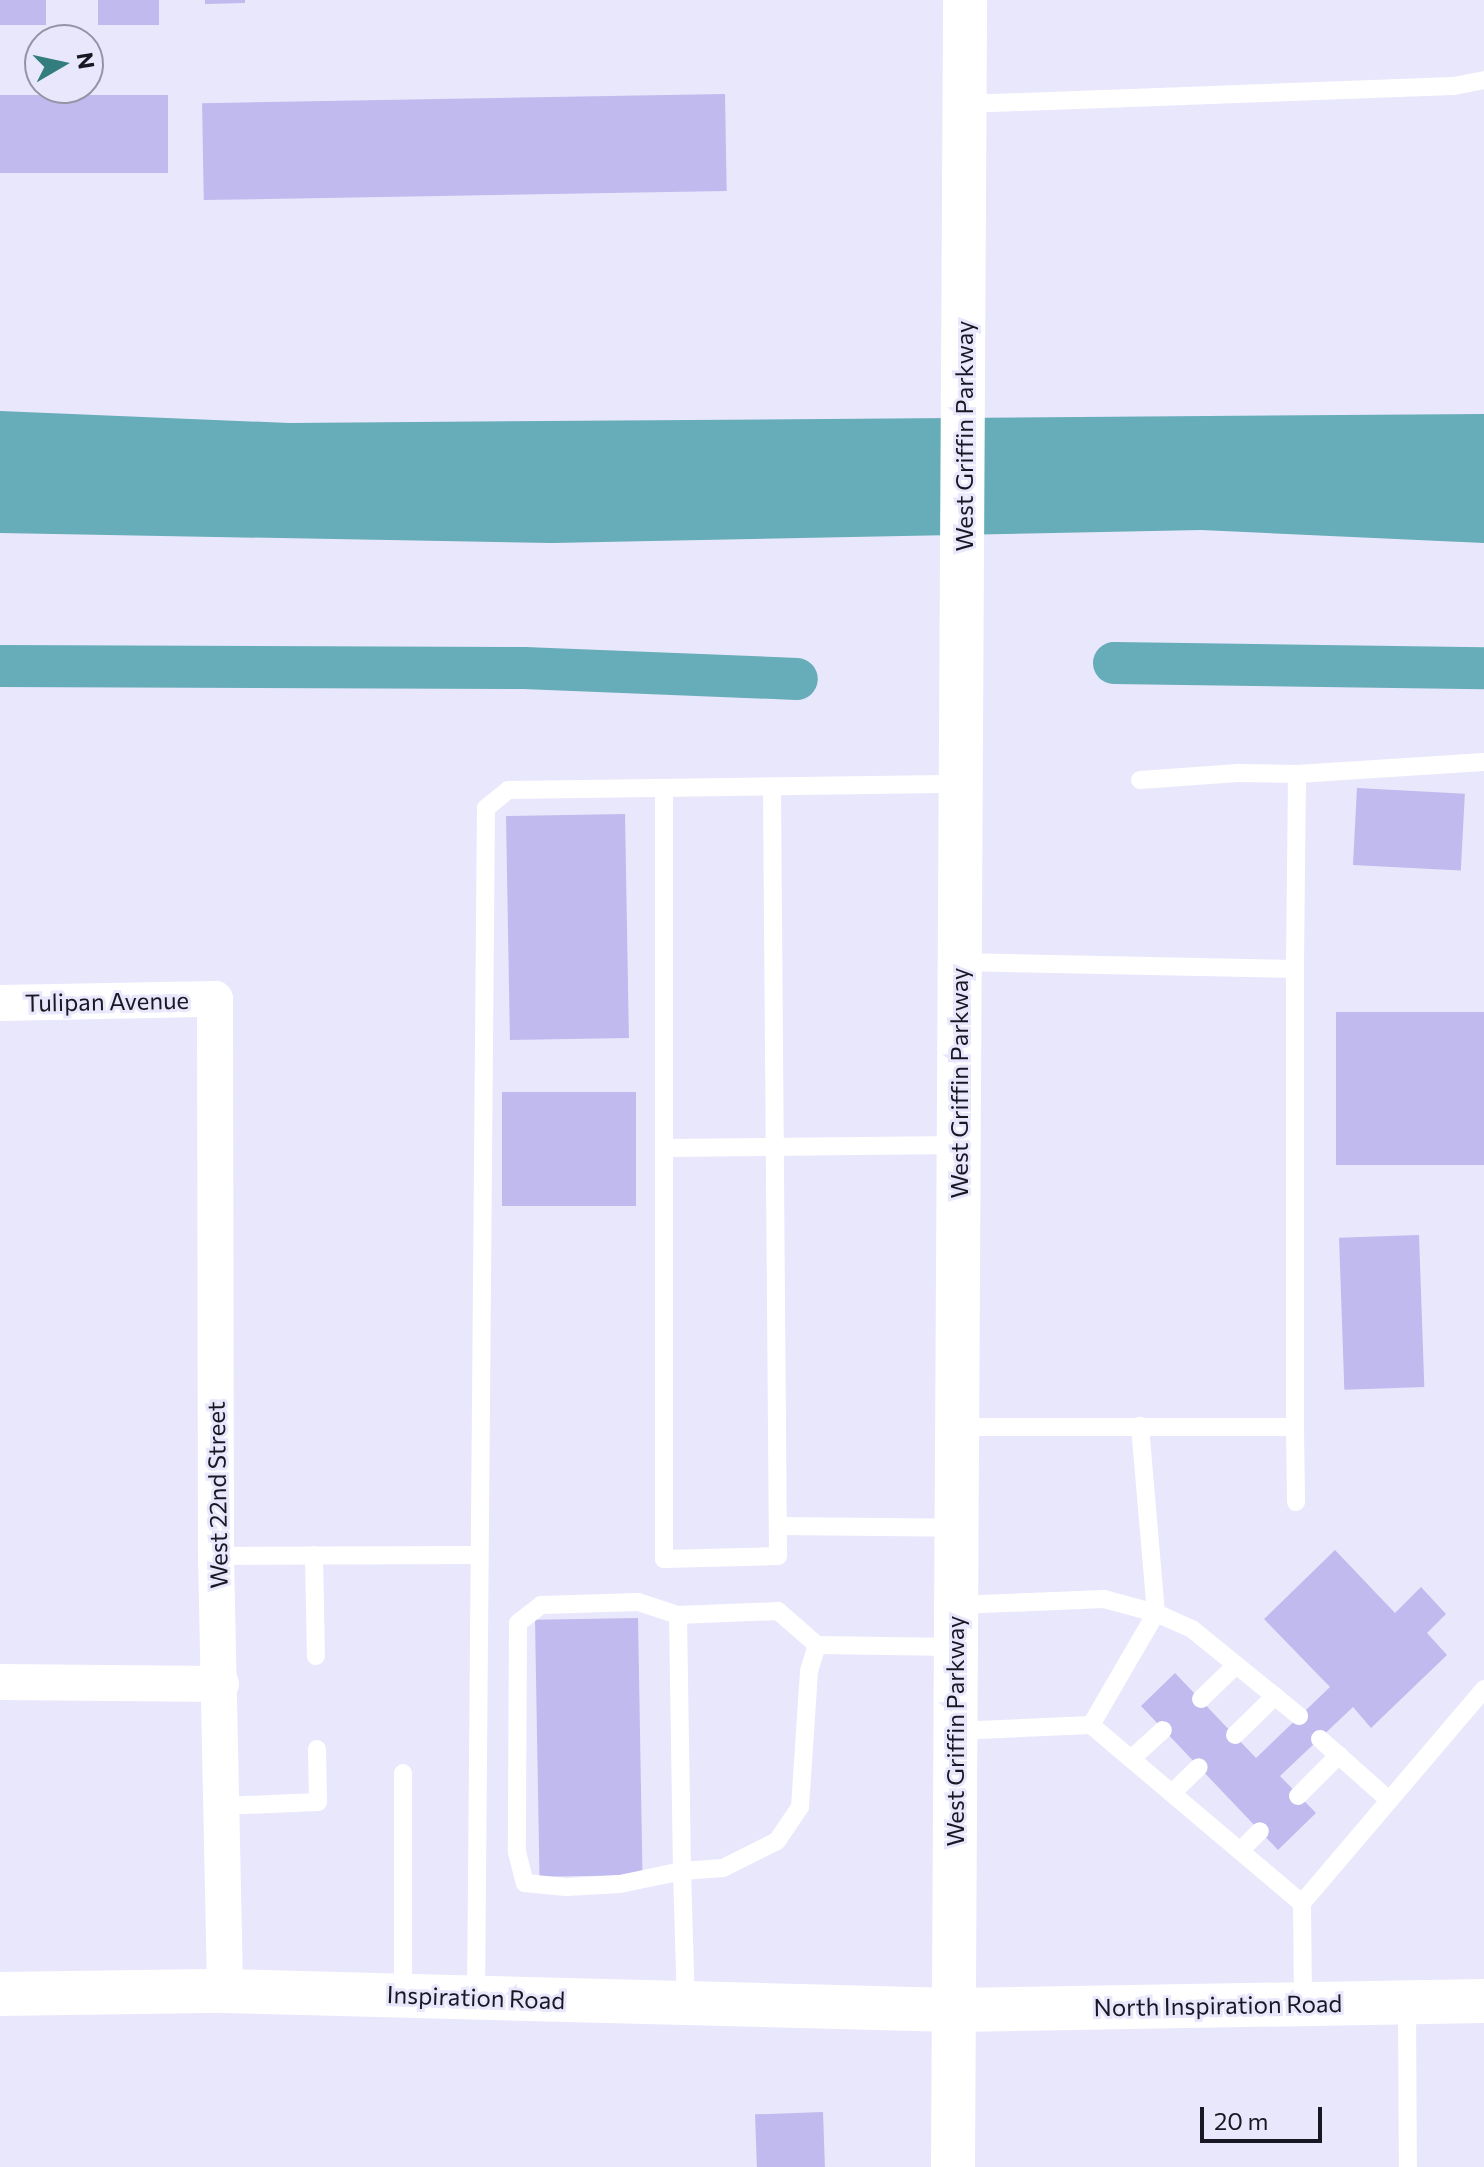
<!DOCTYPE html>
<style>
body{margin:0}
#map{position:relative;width:1484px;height:2167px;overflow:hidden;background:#e9e7fb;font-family:Commissioner,sans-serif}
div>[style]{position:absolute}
.water>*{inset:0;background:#66acb9}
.canal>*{height:42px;margin:-21px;padding:0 21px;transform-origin:21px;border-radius:21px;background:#66acb9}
.building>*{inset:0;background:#c0baee;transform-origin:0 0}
.lane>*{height:18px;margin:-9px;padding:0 9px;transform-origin:9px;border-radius:9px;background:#fff}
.street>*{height:36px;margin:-18px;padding:0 18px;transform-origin:18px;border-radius:18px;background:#fff}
.secondary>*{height:44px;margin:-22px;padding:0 22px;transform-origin:22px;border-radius:22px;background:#fff}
span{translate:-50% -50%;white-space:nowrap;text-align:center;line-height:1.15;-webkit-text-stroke:6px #e9e7fb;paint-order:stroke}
.street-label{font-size:24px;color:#181723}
.north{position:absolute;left:24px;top:24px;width:80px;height:80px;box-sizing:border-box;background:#e9e7fb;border:2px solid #9594a5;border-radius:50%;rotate:81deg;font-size:22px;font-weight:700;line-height:32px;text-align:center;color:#181723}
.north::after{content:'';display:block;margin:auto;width:28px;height:36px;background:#347d7e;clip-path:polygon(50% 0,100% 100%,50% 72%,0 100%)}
.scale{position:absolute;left:1200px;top:2107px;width:122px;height:36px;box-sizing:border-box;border:4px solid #181723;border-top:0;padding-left:10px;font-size:24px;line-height:28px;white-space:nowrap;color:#181723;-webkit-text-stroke:6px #e9e7fb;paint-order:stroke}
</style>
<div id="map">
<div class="water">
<i style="clip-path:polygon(0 411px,289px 423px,1484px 414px,1484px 543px,1201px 530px,552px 543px,0 533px)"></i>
</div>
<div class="canal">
<i style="left:1114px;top:663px;width:370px;rotate:0.8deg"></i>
<i style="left:0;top:666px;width:524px;rotate:0.22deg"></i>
<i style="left:524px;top:668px;width:273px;rotate:2.3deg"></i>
</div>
<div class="building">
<i style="left:0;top:0;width:46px;height:25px"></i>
<i style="left:98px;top:0;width:61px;height:25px"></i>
<i style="clip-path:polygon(205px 0,245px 0,245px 3px,205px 4px)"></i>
<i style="left:725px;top:94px;width:97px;height:523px;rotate:89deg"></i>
<i style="left:168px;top:95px;width:78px;height:168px;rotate:90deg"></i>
<i style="left:1357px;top:788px;width:108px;height:77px;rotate:3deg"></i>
<i style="left:625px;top:814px;width:224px;height:119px;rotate:89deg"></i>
<i style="left:1484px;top:1012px;width:153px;height:148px;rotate:90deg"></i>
<i style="left:636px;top:1092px;width:114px;height:134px;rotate:90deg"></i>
<i style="left:1419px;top:1235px;width:152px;height:80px;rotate:88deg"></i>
<i style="clip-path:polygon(1335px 1550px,1395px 1613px,1421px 1587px,1446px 1614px,1427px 1633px,1447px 1655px,1371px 1728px,1353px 1707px,1280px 1776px,1316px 1813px,1278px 1850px,1141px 1706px,1175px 1673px,1256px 1758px,1330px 1687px,1264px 1619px)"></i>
<i style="left:638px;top:1618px;width:257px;height:103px;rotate:89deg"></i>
<i style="left:823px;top:2112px;width:55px;height:68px;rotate:88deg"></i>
</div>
<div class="lane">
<i style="left:966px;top:104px;width:488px;rotate:-2.1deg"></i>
<i style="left:1454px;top:86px;width:31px;rotate:-11deg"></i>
<i style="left:1297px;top:774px;width:187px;rotate:-3.7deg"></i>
<i style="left:1140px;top:780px;width:98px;rotate:-4.1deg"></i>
<i style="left:1238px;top:773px;width:59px;rotate:1deg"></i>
<i style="left:1297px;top:774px;width:195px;rotate:90.6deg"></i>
<i style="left:664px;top:789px;width:770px;rotate:90deg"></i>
<i style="left:664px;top:1559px;width:114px;rotate:-1.5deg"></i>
<i style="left:778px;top:1556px;width:769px;rotate:-90.45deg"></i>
<i style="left:664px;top:1148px;width:295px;rotate:-0.6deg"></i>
<i style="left:957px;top:1427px;width:338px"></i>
<i style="left:1295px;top:1427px;width:458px;rotate:-90deg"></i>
<i style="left:1295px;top:969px;width:335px;rotate:-178.8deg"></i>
<i style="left:1295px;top:1427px;width:75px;rotate:89.2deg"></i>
<i style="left:778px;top:1526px;width:178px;rotate:0.6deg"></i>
<i style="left:314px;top:1555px;width:101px;rotate:88.9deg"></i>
<i style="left:216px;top:1556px;width:262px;rotate:-0.2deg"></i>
<i style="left:957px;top:1605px;width:147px;rotate:-2.3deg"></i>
<i style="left:1104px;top:1599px;width:54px;rotate:15.1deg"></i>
<i style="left:1156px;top:1613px;width:188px;rotate:-94.9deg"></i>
<i style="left:678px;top:1615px;width:42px;rotate:-162deg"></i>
<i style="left:638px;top:1602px;width:97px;rotate:178.2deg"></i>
<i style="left:541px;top:1605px;width:29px;rotate:142deg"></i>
<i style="left:518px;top:1623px;width:229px;rotate:90.3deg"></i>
<i style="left:517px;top:1852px;width:32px;rotate:76deg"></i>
<i style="left:525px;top:1883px;width:41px;rotate:5.6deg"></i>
<i style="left:566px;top:1887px;width:54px;rotate:-3.2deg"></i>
<i style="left:620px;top:1884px;width:63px;rotate:-11.8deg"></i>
<i style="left:682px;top:1871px;width:132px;rotate:88.3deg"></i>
<i style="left:817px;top:1645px;width:52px;rotate:-138.9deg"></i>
<i style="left:778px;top:1611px;width:100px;rotate:177.7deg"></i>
<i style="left:678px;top:1615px;width:256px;rotate:89.1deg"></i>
<i style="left:682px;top:1871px;width:41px;rotate:-4.2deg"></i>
<i style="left:723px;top:1868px;width:60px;rotate:-26.6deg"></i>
<i style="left:777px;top:1841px;width:41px;rotate:-55.9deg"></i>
<i style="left:800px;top:1807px;width:136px;rotate:-86.2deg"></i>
<i style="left:809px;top:1671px;width:27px;rotate:-73deg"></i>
<i style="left:817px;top:1645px;width:138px;rotate:0.8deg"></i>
<i style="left:1201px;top:1699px;width:49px;rotate:-44.2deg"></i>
<i style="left:1091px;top:1725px;width:276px;rotate:40.2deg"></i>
<i style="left:1302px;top:1903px;width:101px;rotate:89.4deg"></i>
<i style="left:955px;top:1731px;width:136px;rotate:-2.5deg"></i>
<i style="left:1091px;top:1725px;width:129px;rotate:-59.9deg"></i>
<i style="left:1156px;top:1613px;width:39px;rotate:24deg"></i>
<i style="left:1192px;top:1629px;width:138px;rotate:39.1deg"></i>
<i style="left:1235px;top:1735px;width:56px;rotate:-44.3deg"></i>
<i style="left:1320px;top:1739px;width:92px;rotate:41.5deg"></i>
<i style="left:1131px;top:1759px;width:43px;rotate:-42.2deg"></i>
<i style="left:403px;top:1773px;width:222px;rotate:90deg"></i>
<i style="left:1172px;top:1793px;width:37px;rotate:-44deg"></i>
<i style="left:1298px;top:1796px;width:58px;rotate:-45deg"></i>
<i style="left:222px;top:1806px;width:96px;rotate:-2.4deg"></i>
<i style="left:318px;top:1802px;width:53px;rotate:-91.1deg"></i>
<i style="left:1240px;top:1851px;width:28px;rotate:-45deg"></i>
<i style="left:1302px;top:1903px;width:281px;rotate:-49.6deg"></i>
<i style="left:476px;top:1998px;width:1190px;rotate:-89.52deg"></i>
<i style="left:486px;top:808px;width:28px;rotate:-39deg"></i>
<i style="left:508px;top:790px;width:453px;rotate:-0.8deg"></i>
<i style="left:1407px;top:2002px;width:165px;rotate:89.7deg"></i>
</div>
<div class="street">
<i style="left:0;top:1003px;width:215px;rotate:-1.1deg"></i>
<i style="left:215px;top:999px;width:557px;rotate:89.9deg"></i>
<i style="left:216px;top:1556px;width:435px;rotate:88.8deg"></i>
<i style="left:0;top:1682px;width:221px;rotate:0.5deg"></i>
</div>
<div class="secondary">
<i style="left:0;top:1994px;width:225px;rotate:-0.8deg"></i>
<i style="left:225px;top:1991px;width:728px;rotate:1.5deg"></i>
<i style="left:953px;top:2010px;width:531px;rotate:-0.97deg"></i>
<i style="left:953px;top:2167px;width:2167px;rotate:-89.68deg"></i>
</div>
<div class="street-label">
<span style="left:964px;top:436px;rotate:-90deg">West Griffin Parkway</span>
<span style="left:107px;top:1001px;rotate:-1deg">Tulipan Avenue</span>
<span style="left:959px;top:1083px;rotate:-90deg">West Griffin Parkway</span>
<span style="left:217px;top:1495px;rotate:-91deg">West 22nd Street</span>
<span style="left:955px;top:1731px;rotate:-90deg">West Griffin Parkway</span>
<span style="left:476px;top:1997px;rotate:2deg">Inspiration Road</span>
<span style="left:1218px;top:2005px;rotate:-1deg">North Inspiration Road</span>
</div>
<div class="north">N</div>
<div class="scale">20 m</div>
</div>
